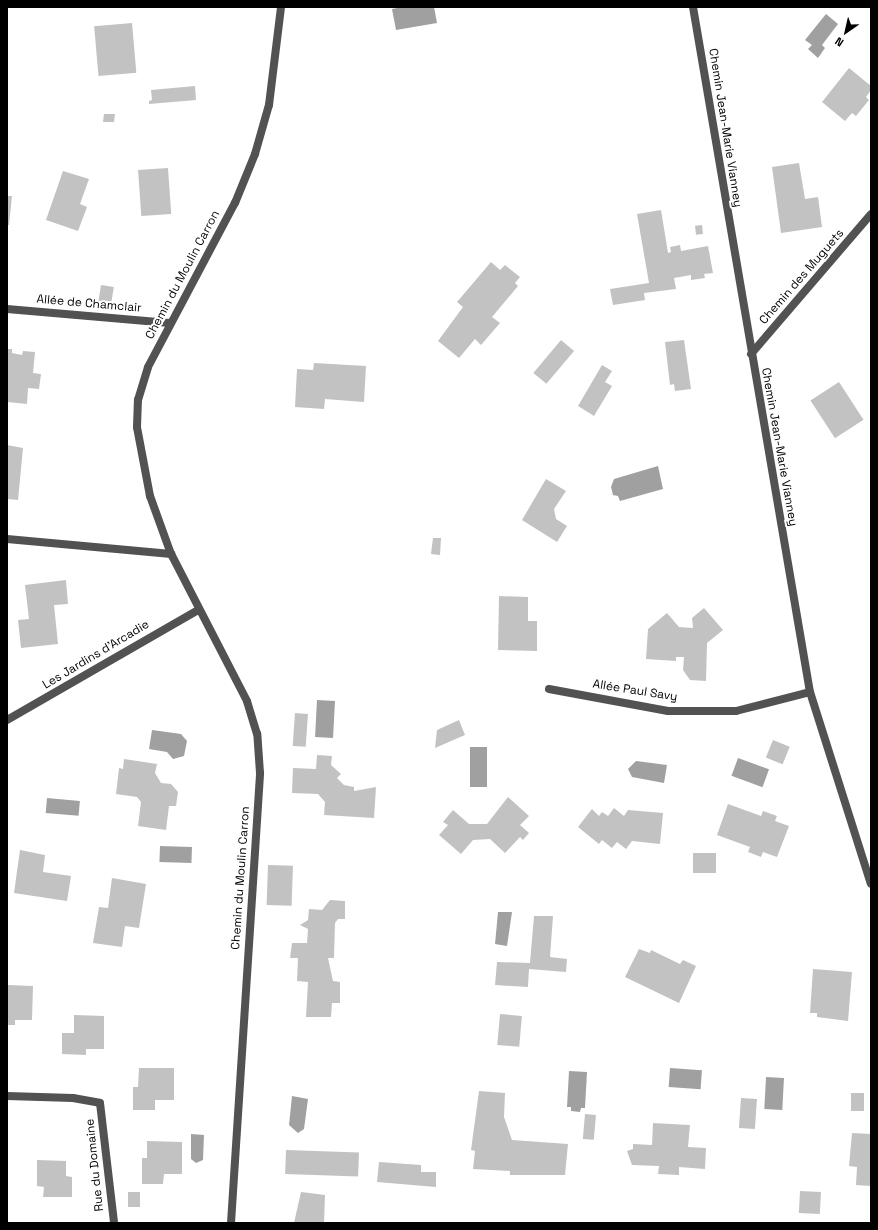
<!DOCTYPE html>
<meta charset="utf-8">
<style>
body{margin:0}
#map{position:relative;width:878px;height:1230px;overflow:hidden;background:#fff;font-family:"Space Grotesk",sans-serif}
div>[style]{position:absolute}
.water>*{inset:0;background:#a0a0a0;transform-origin:0 0}
.building>*{inset:0;background:#c2c2c2;transform-origin:0 0}
.minor>*{height:8px;margin:-4px;padding:0 4px;transform-origin:4px;border-radius:4px;background:#525252}
.tertiary>*{height:8px;margin:-4px;padding:0 4px;transform-origin:4px;border-radius:4px;background:#525252}
span{translate:-50% -50%;white-space:nowrap;text-align:center;line-height:1.15;-webkit-text-stroke:4px #fff;paint-order:stroke}
.street-label{font-size:12px;color:#000}
.frame{position:absolute;inset:0;border:8px solid #000;pointer-events:none}
.north{position:absolute;left:826px;top:12px;width:40px;height:40px;-webkit-text-stroke:3px #fff;paint-order:stroke;rotate:214deg;font-size:11px;font-weight:700;line-height:16px;text-align:center;color:#000}
.north::after{content:'';display:block;margin:auto;width:14px;height:18px;background:#000;clip-path:polygon(50% 0,100% 100%,50% 72%,0 100%)}
</style>
<div id="map">
<div class="water">
<i style="clip-path:polygon(402px 7px,434px 7px,437px 23px,396px 30px,392px 9px)"></i>
<i style="clip-path:polygon(826px 14px,838px 24px,822px 45px,825px 48px,818px 58px,808px 49px,812px 45px,805px 40px)"></i>
<i style="clip-path:polygon(658px 466px,663px 489px,620px 501px,618px 496px,613px 495px,611px 487px,614px 479px)"></i>
<i style="left:317px;top:700px;width:18px;height:37px;rotate:3deg"></i>
<i style="clip-path:polygon(152px 730px,181px 734px,187px 741px,184px 756px,173px 759px,167px 752px,149px 749px)"></i>
<i style="left:470px;top:747px;width:17px;height:40px"></i>
<i style="left:738px;top:758px;width:33px;height:19px;rotate:20deg"></i>
<i style="clip-path:polygon(636px 761px,667px 765px,664px 783px,632px 777px,628px 769px)"></i>
<i style="left:47px;top:798px;width:33px;height:15px;rotate:5deg"></i>
<i style="left:160px;top:846px;width:32px;height:16px;rotate:2deg"></i>
<i style="clip-path:polygon(498px 912px,512px 912px,507px 946px,495px 944px)"></i>
<i style="left:670px;top:1068px;width:32px;height:19px;rotate:4deg"></i>
<i style="clip-path:polygon(569px 1071px,587px 1072px,585px 1108px,581px 1108px,580px 1112px,571px 1111px,571px 1107px,567px 1107px)"></i>
<i style="left:766px;top:1077px;width:18px;height:32px;rotate:3deg"></i>
<i style="clip-path:polygon(292px 1096px,308px 1099px,304px 1129px,298px 1133px,289px 1125px)"></i>
<i style="clip-path:polygon(191px 1134px,204px 1135px,203px 1160px,196px 1163px,191px 1159px)"></i>
</div>
<div class="building">
<i style="left:132px;top:23px;width:50px;height:38px;rotate:85deg"></i>
<i style="clip-path:polygon(849px 68px,871px 86px,871px 90px,866px 97px,869px 100px,856px 116px,852px 113px,845px 121px,822px 102px)"></i>
<i style="clip-path:polygon(195px 86px,196px 100px,149px 104px,149px 101px,152px 100px,151px 90px)"></i>
<i style="clip-path:polygon(104px 114px,115px 114px,114px 122px,103px 122px)"></i>
<i style="clip-path:polygon(799px 163px,805px 199px,818px 197px,822px 227px,781px 233px,772px 167px)"></i>
<i style="left:168px;top:168px;width:46px;height:30px;rotate:86deg"></i>
<i style="clip-path:polygon(63px 171px,89px 179px,80px 204px,87px 207px,78px 231px,46px 220px)"></i>
<i style="clip-path:polygon(7px 196px,12px 196px,9px 225px,7px 225px)"></i>
<i style="clip-path:polygon(661px 210px,668px 253px,671px 252px,670px 247px,680px 245px,681px 251px,708px 246px,713px 273px,704px 274px,705px 278px,691px 280px,691px 275px,674px 278px,676px 289px,644px 293px,645px 300px,613px 305px,610px 289px,649px 283px,637px 214px)"></i>
<i style="left:702px;top:225px;width:9px;height:7px;rotate:84deg"></i>
<i style="clip-path:polygon(491px 262px,500px 270px,505px 265px,520px 277px,515px 283px,518px 286px,492px 317px,500px 323px,481px 345px,475px 339px,459px 358px,438px 341px,463px 307px,457px 302px)"></i>
<i style="left:101px;top:285px;width:13px;height:16px;rotate:9deg"></i>
<i style="left:561px;top:340px;width:17px;height:43px;rotate:40deg"></i>
<i style="clip-path:polygon(684px 340px,691px 389px,675px 391px,674px 384px,670px 385px,665px 342px)"></i>
<i style="clip-path:polygon(7px 349px,12px 349px,12px 353px,22px 355px,23px 351px,35px 352px,33px 373px,41px 374px,39px 389px,28px 388px,27px 404px,7px 402px)"></i>
<i style="clip-path:polygon(314px 363px,366px 366px,364px 402px,325px 399px,324px 409px,295px 407px,297px 369px,313px 370px)"></i>
<i style="clip-path:polygon(602px 365px,612px 371px,605px 382px,612px 386px,594px 416px,578px 406px)"></i>
<i style="left:839px;top:382px;width:45px;height:34px;rotate:57deg"></i>
<i style="clip-path:polygon(7px 445px,23px 448px,18px 500px,7px 499px)"></i>
<i style="clip-path:polygon(546px 479px,566px 491px,554px 509px,556px 519px,567px 526px,557px 542px,522px 520px)"></i>
<i style="clip-path:polygon(433px 538px,441px 538px,440px 555px,431px 554px)"></i>
<i style="clip-path:polygon(66px 580px,68px 604px,54px 605px,58px 644px,21px 648px,18px 620px,29px 619px,25px 585px)"></i>
<i style="clip-path:polygon(499px 596px,528px 597px,528px 621px,537px 621px,537px 651px,498px 650px)"></i>
<i style="clip-path:polygon(704px 608px,723px 630px,707px 643px,706px 681px,690px 680px,683px 670px,684px 657px,676px 657px,676px 661px,646px 659px,648px 629px,667px 613px,679px 627px,693px 628px,692px 618px)"></i>
<i style="left:295px;top:713px;width:13px;height:33px;rotate:4deg"></i>
<i style="clip-path:polygon(459px 720px,465px 735px,435px 748px,437px 730px)"></i>
<i style="left:773px;top:740px;width:18px;height:19px;rotate:22deg"></i>
<i style="clip-path:polygon(317px 755px,332px 756px,331px 765px,341px 774px,337px 778px,344px 785px,354px 787px,354px 791px,376px 787px,374px 818px,324px 815px,325px 802px,318px 794px,292px 793px,293px 768px,316px 769px)"></i>
<i style="clip-path:polygon(124px 759px,157px 764px,155px 773px,161px 783px,171px 784px,178px 792px,176px 806px,169px 806px,166px 830px,138px 826px,141px 802px,137px 797px,116px 794px,119px 768px,123px 769px)"></i>
<i style="clip-path:polygon(508px 797px,529px 816px,520px 825px,529px 833px,523px 840px,520px 837px,505px 853px,490px 839px,473px 840px,461px 854px,439px 835px,448px 825px,443px 822px,453px 810px,469px 824px,487px 824px)"></i>
<i style="clip-path:polygon(728px 804px,761px 816px,763px 811px,777px 816px,775px 821px,789px 826px,777px 857px,763px 852px,761px 857px,748px 852px,750px 847px,717px 835px)"></i>
<i style="clip-path:polygon(614px 808px,624px 816px,628px 810px,663px 813px,660px 844px,632px 841px,626px 849px,617px 842px,612px 848px,602px 840px,599px 844px,578px 827px,592px 809px,599px 816px,602px 812px,608px 816px)"></i>
<i style="clip-path:polygon(20px 850px,45px 855px,43px 872px,71px 876px,67px 901px,14px 893px)"></i>
<i style="left:693px;top:853px;width:23px;height:20px"></i>
<i style="left:268px;top:865px;width:25px;height:40px;rotate:2deg"></i>
<i style="clip-path:polygon(112px 878px,146px 884px,139px 928px,125px 926px,122px 947px,93px 943px,99px 907px,108px 908px)"></i>
<i style="clip-path:polygon(330px 900px,345px 901px,345px 919px,338px 919px,335px 923px,334px 958px,328px 958px,333px 981px,340px 982px,340px 1003px,332px 1003px,331px 1017px,306px 1017px,308px 982px,297px 981px,298px 958px,290px 958px,292px 943px,307px 943px,308px 929px,300px 925px,308px 920px,309px 909px,322px 910px)"></i>
<i style="clip-path:polygon(534px 916px,553px 916px,550px 957px,567px 959px,566px 972px,529px 969px,528px 987px,495px 985px,497px 962px,530px 963px)"></i>
<i style="clip-path:polygon(639px 949px,650px 953px,651px 950px,680px 964px,683px 960px,696px 966px,679px 1003px,625px 977px)"></i>
<i style="clip-path:polygon(813px 969px,852px 972px,848px 1021px,817px 1017px,817px 1013px,810px 1013px)"></i>
<i style="clip-path:polygon(7px 985px,33px 986px,32px 1020px,15px 1020px,15px 1025px,7px 1025px)"></i>
<i style="left:500px;top:1014px;width:22px;height:31px;rotate:5deg"></i>
<i style="clip-path:polygon(74px 1015px,104px 1016px,104px 1049px,86px 1049px,86px 1055px,62px 1054px,62px 1033px,74px 1033px)"></i>
<i style="clip-path:polygon(139px 1068px,174px 1068px,174px 1100px,155px 1100px,155px 1110px,133px 1110px,133px 1087px,138px 1087px)"></i>
<i style="clip-path:polygon(479px 1091px,505px 1093px,504px 1117px,512px 1140px,568px 1144px,565px 1175px,510px 1175px,510px 1171px,473px 1169px,475px 1151px,471px 1150px)"></i>
<i style="left:851px;top:1093px;width:13px;height:18px"></i>
<i style="left:741px;top:1098px;width:16px;height:30px;rotate:4deg"></i>
<i style="left:585px;top:1114px;width:11px;height:25px;rotate:5deg"></i>
<i style="clip-path:polygon(653px 1123px,690px 1125px,688px 1147px,706px 1148px,705px 1169px,679px 1167px,679px 1175px,658px 1174px,659px 1166px,632px 1165px,627px 1151px,633px 1149px,633px 1144px,652px 1145px)"></i>
<i style="clip-path:polygon(852px 1133px,871px 1134px,871px 1186px,856px 1185px,857px 1167px,849px 1166px)"></i>
<i style="clip-path:polygon(147px 1141px,182px 1142px,182px 1174px,164px 1174px,163px 1184px,142px 1184px,142px 1158px,147px 1158px)"></i>
<i style="left:286px;top:1150px;width:73px;height:24px;rotate:2deg"></i>
<i style="clip-path:polygon(37px 1160px,66px 1161px,66px 1176px,72px 1177px,72px 1197px,43px 1197px,44px 1187px,37px 1186px)"></i>
<i style="clip-path:polygon(379px 1162px,421px 1165px,421px 1172px,436px 1172px,436px 1187px,377px 1182px)"></i>
<i style="left:800px;top:1191px;width:21px;height:22px;rotate:3deg"></i>
<i style="left:128px;top:1192px;width:12px;height:15px"></i>
<i style="clip-path:polygon(301px 1192px,325px 1195px,324px 1223px,294px 1223px)"></i>
</div>
<div class="minor">
<i style="left:7px;top:309px;width:163px;rotate:4.9deg"></i>
<i style="left:751px;top:354px;width:184px;rotate:-49.4deg"></i>
<i style="left:7px;top:539px;width:165px;rotate:5.2deg"></i>
<i style="left:549px;top:689px;width:121px;rotate:10.5deg"></i>
<i style="left:668px;top:711px;width:68px"></i>
<i style="left:736px;top:711px;width:76px;rotate:-14.4deg"></i>
<i style="left:7px;top:720px;width:220px;rotate:-29.9deg"></i>
<i style="left:7px;top:1096px;width:66px;rotate:1.7deg"></i>
<i style="left:73px;top:1098px;width:27px;rotate:10deg"></i>
<i style="left:100px;top:1103px;width:121px;rotate:83.3deg"></i>
</div>
<div class="tertiary">
<i style="left:693px;top:7px;width:695px;rotate:80.31deg"></i>
<i style="left:810px;top:692px;width:201px;rotate:72.4deg"></i>
<i style="left:231px;top:1223px;width:451px;rotate:-86.3deg"></i>
<i style="left:260px;top:773px;width:39px;rotate:-94deg"></i>
<i style="left:257px;top:734px;width:34px;rotate:-107deg"></i>
<i style="left:247px;top:701px;width:165px;rotate:-117.3deg"></i>
<i style="left:171px;top:554px;width:62px;rotate:-109.9deg"></i>
<i style="left:150px;top:496px;width:70px;rotate:-100.7deg"></i>
<i style="left:137px;top:427px;width:27px;rotate:-88deg"></i>
<i style="left:138px;top:400px;width:34px;rotate:-73deg"></i>
<i style="left:148px;top:367px;width:186px;rotate:-62.1deg"></i>
<i style="left:235px;top:203px;width:53px;rotate:-67.8deg"></i>
<i style="left:255px;top:154px;width:51px;rotate:-74.1deg"></i>
<i style="left:269px;top:105px;width:99px;rotate:-83deg"></i>
</div>
<div class="street-label">
<span style="left:725px;top:128px;rotate:81deg">Chemin Jean-Marie Vianney</span>
<span style="left:183px;top:275px;rotate:-62deg">Chemin du Moulin Carron</span>
<span style="left:802px;top:277px;rotate:-49deg">Chemin des Muguets</span>
<span style="left:89px;top:304px;rotate:5deg">Allée de Chamclair</span>
<span style="left:779px;top:447px;rotate:80deg">Chemin Jean-Marie Vianney</span>
<span style="left:96px;top:655px;rotate:-31deg">Les Jardins d'Arcadie</span>
<span style="left:635px;top:691px;rotate:9deg">Allée Paul Savy</span>
<span style="left:241px;top:878px;rotate:-86deg">Chemin du Moulin Carron</span>
<span style="left:95px;top:1165px;rotate:-96deg">Rue du Domaine</span>
</div>
<div class="frame"></div>
<div class="north">N</div>
</div>
